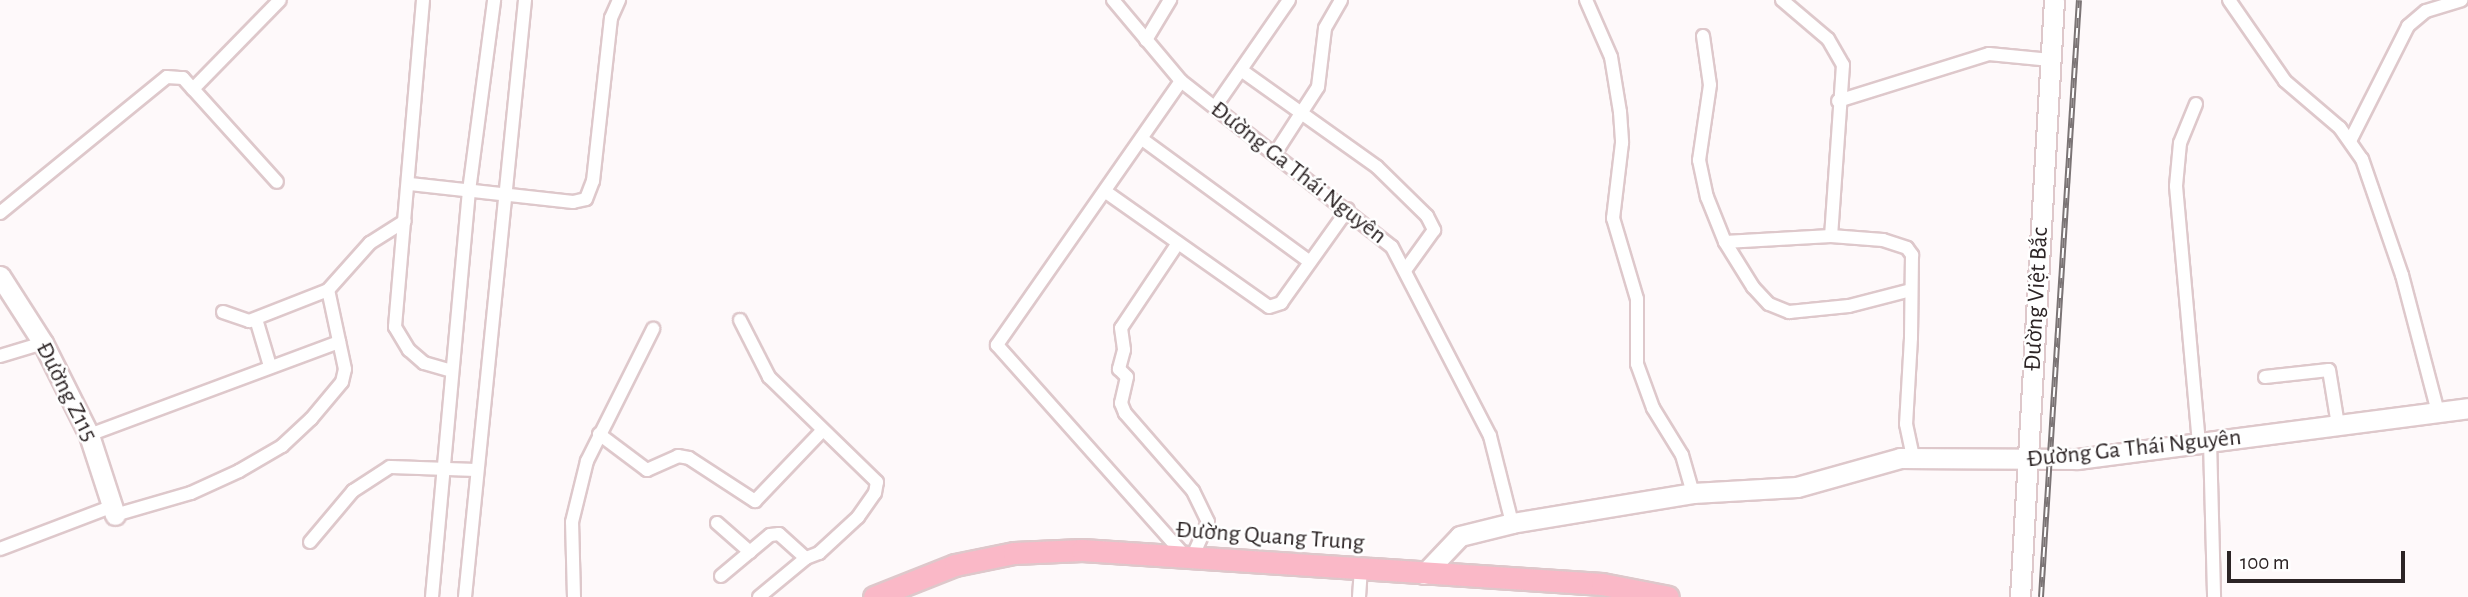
<!DOCTYPE html>
<meta charset="utf-8">
<style>
body{margin:0}
#map{position:relative;width:2468px;height:597px;overflow:hidden;background:#fef9fa;font-family:"Alegreya Sans",sans-serif}
div>[style]{position:absolute}
.roads{filter:drop-shadow(2px 0 #dec8cb) drop-shadow(-2px 0 #dec8cb) drop-shadow(0 2px #dec8cb) drop-shadow(0 -2px #dec8cb)}
.street>*{height:12px;margin:-6px;padding:0 6px;transform-origin:6px;border-radius:6px;background:#fff}
.secondary>*{height:19px;margin:-9.5px;padding:0 9.5px;transform-origin:9.5px;border-radius:9.5px;background:#fff}
.primary>*{height:21px;margin:-10.5px;padding:0 10.5px;transform-origin:10.5px;border-radius:10.5px;background:#fab8c7}
.rail>*{height:6px;margin-top:-3px;transform-origin:0;background:repeating-linear-gradient(90deg,#fff 0 10px,#7b7475 0 20px);box-sizing:border-box;border-block:2px solid #7b7475}
span{translate:-50% -50%;white-space:nowrap;text-align:center;line-height:1.15;-webkit-text-stroke:5px #fff;paint-order:stroke}
.street-label{font-size:24px;color:#2c2425}
.scale{position:absolute;left:2227px;top:551px;width:178px;height:32px;box-sizing:border-box;border:4px solid #2c2425;border-top:0;padding-left:9px;font-size:21px;line-height:24px;white-space:nowrap;color:#2c2425;-webkit-text-stroke:5px #fff;paint-order:stroke}
</style>
<div id="map">
<div class="roads">
<div class="street">
<i style="left:423px;top:0;width:328px;rotate:94.9deg"></i>
<i style="left:395px;top:327px;width:27px;rotate:59deg"></i>
<i style="left:409px;top:350px;width:20px;rotate:41deg"></i>
<i style="left:424px;top:363px;width:29px;rotate:16deg"></i>
<i style="left:1113px;top:0;width:106px;rotate:50deg"></i>
<i style="left:1181px;top:81px;width:268px;rotate:38.2deg"></i>
<i style="left:1392px;top:247px;width:213px;rotate:62.6deg"></i>
<i style="left:1490px;top:436px;width:90px;rotate:75.8deg"></i>
<i style="left:1586px;top:0;width:62px;rotate:66.3deg"></i>
<i style="left:1611px;top:57px;width:56px;rotate:80.7deg"></i>
<i style="left:1620px;top:112px;width:31px;rotate:86deg"></i>
<i style="left:1622px;top:143px;width:76px;rotate:96.8deg"></i>
<i style="left:1613px;top:218px;width:84px;rotate:73.5deg"></i>
<i style="left:1637px;top:299px;width:65px;rotate:90deg"></i>
<i style="left:1637px;top:364px;width:47px;rotate:70deg"></i>
<i style="left:1653px;top:408px;width:55px;rotate:58.3deg"></i>
<i style="left:1682px;top:455px;width:40px;rotate:74deg"></i>
<i style="left:1782px;top:0;width:60px;rotate:40.3deg"></i>
<i style="left:1828px;top:39px;width:30px;rotate:60deg"></i>
<i style="left:1843px;top:65px;width:171px;rotate:94deg"></i>
<i style="left:2229px;top:0;width:98px;rotate:55.3deg"></i>
<i style="left:2285px;top:81px;width:72px;rotate:40.5deg"></i>
<i style="left:2340px;top:128px;width:38px;rotate:55deg"></i>
<i style="left:2362px;top:159px;width:123px;rotate:71deg"></i>
<i style="left:2402px;top:275px;width:142px;rotate:75.3deg"></i>
<i style="left:1703px;top:36px;width:49px;rotate:81.9deg"></i>
<i style="left:1710px;top:85px;width:76px;rotate:98.3deg"></i>
<i style="left:1699px;top:160px;width:38px;rotate:78deg"></i>
<i style="left:1707px;top:197px;width:48px;rotate:68.2deg"></i>
<i style="left:1725px;top:242px;width:53px;rotate:58.1deg"></i>
<i style="left:1753px;top:287px;width:23px;rotate:47deg"></i>
<i style="left:1769px;top:304px;width:22px;rotate:22deg"></i>
<i style="left:1789px;top:312px;width:60px;rotate:-5.7deg"></i>
<i style="left:1849px;top:306px;width:64px;rotate:-14.5deg"></i>
<i style="left:1146px;top:40px;width:47px;rotate:-59deg"></i>
<i style="left:1241px;top:70px;width:167px;rotate:35.5deg"></i>
<i style="left:1377px;top:167px;width:70px;rotate:44.4deg"></i>
<i style="left:1427px;top:216px;width:16px;rotate:63deg"></i>
<i style="left:1434px;top:230px;width:48px;rotate:125.7deg"></i>
<i style="left:1181px;top:81px;width:322px;rotate:124.9deg"></i>
<i style="left:997px;top:345px;width:284px;rotate:48.3deg"></i>
<i style="left:193px;top:89px;width:125px;rotate:47.9deg"></i>
<i style="left:1838px;top:101px;width:158px;rotate:-17.3deg"></i>
<i style="left:1989px;top:54px;width:62px;rotate:5.5deg"></i>
<i style="left:2196px;top:104px;width:42px;rotate:112.3deg"></i>
<i style="left:2180px;top:143px;width:43px;rotate:95.3deg"></i>
<i style="left:2176px;top:186px;width:257px;rotate:84.9deg"></i>
<i style="left:1215px;top:107px;width:130px;rotate:-55.3deg"></i>
<i style="left:1142px;top:139px;width:208px;rotate:36.2deg"></i>
<i style="left:2350px;top:141px;width:129px;rotate:-63.2deg"></i>
<i style="left:2408px;top:26px;width:23px;rotate:-40deg"></i>
<i style="left:2426px;top:11px;width:37px;rotate:-17deg"></i>
<i style="left:1276px;top:152px;width:77px;rotate:-57.1deg"></i>
<i style="left:1318px;top:87px;width:59px;rotate:-83.2deg"></i>
<i style="left:1325px;top:28px;width:32px;rotate:-60deg"></i>
<i style="left:410px;top:184px;width:164px;rotate:6.3deg"></i>
<i style="left:573px;top:202px;width:13px;rotate:-13deg"></i>
<i style="left:586px;top:199px;width:19px;rotate:-69deg"></i>
<i style="left:593px;top:181px;width:164px;rotate:-83.7deg"></i>
<i style="left:611px;top:18px;width:20px;rotate:-66deg"></i>
<i style="left:1106px;top:192px;width:199px;rotate:35.2deg"></i>
<i style="left:1269px;top:307px;width:13px;rotate:-18deg"></i>
<i style="left:1281px;top:303px;width:115px;rotate:-54.5deg"></i>
<i style="left:0;top:213px;width:215px;rotate:-39.2deg"></i>
<i style="left:167px;top:77px;width:16px;rotate:4deg"></i>
<i style="left:183px;top:78px;width:15px;rotate:48deg"></i>
<i style="left:193px;top:89px;width:124px;rotate:-45.7deg"></i>
<i style="left:1725px;top:242px;width:106px;rotate:-3.2deg"></i>
<i style="left:1831px;top:236px;width:52px;rotate:4.4deg"></i>
<i style="left:1883px;top:240px;width:25px;rotate:18deg"></i>
<i style="left:1907px;top:248px;width:9px;rotate:54deg"></i>
<i style="left:1912px;top:255px;width:83px;rotate:90.7deg"></i>
<i style="left:1911px;top:338px;width:86px;rotate:93.3deg"></i>
<i style="left:1906px;top:424px;width:34px;rotate:78deg"></i>
<i style="left:1178px;top:243px;width:102px;rotate:123.8deg"></i>
<i style="left:1121px;top:328px;width:22px;rotate:82deg"></i>
<i style="left:1124px;top:350px;width:20px;rotate:105deg"></i>
<i style="left:1119px;top:369px;width:11px;rotate:45deg"></i>
<i style="left:1127px;top:377px;width:27px;rotate:103deg"></i>
<i style="left:1121px;top:403px;width:11px;rotate:68deg"></i>
<i style="left:1125px;top:413px;width:103px;rotate:48.9deg"></i>
<i style="left:1193px;top:491px;width:34px;rotate:64deg"></i>
<i style="left:1208px;top:522px;width:39px;rotate:114deg"></i>
<i style="left:223px;top:312px;width:28px;rotate:19deg"></i>
<i style="left:249px;top:321px;width:85px;rotate:-21.4deg"></i>
<i style="left:256px;top:319px;width:49px;rotate:73.4deg"></i>
<i style="left:0;top:356px;width:45px;rotate:-16.8deg"></i>
<i style="left:2265px;top:377px;width:64px;rotate:-6.2deg"></i>
<i style="left:2329px;top:370px;width:56px;rotate:80.7deg"></i>
<i style="left:599px;top:434px;width:60px;rotate:36.9deg"></i>
<i style="left:647px;top:470px;width:34px;rotate:-24deg"></i>
<i style="left:678px;top:456px;width:11px;rotate:10deg"></i>
<i style="left:689px;top:458px;width:79px;rotate:33.1deg"></i>
<i style="left:755px;top:501px;width:95px;rotate:-46.3deg"></i>
<i style="left:89px;top:435px;width:267px;rotate:-20.4deg"></i>
<i style="left:2210px;top:441px;width:156px;rotate:88.5deg"></i>
<i style="left:115px;top:515px;width:79px;rotate:-16.1deg"></i>
<i style="left:191px;top:493px;width:53px;rotate:-24.6deg"></i>
<i style="left:239px;top:471px;width:50px;rotate:-30.2deg"></i>
<i style="left:282px;top:446px;width:40px;rotate:-43deg"></i>
<i style="left:311px;top:419px;width:48px;rotate:-50deg"></i>
<i style="left:342px;top:382px;width:13px;rotate:-77deg"></i>
<i style="left:345px;top:369px;width:81px;rotate:-102.1deg"></i>
<i style="left:328px;top:290px;width:63px;rotate:-48.2deg"></i>
<i style="left:370px;top:243px;width:41px;rotate:-32.2deg"></i>
<i style="left:717px;top:523px;width:44px;rotate:41.3deg"></i>
<i style="left:310px;top:542px;width:67px;rotate:-49.9deg"></i>
<i style="left:353px;top:491px;width:44px;rotate:-33deg"></i>
<i style="left:390px;top:467px;width:87px;rotate:2deg"></i>
<i style="left:0;top:549px;width:121px;rotate:-20.8deg"></i>
<i style="left:721px;top:576px;width:64px;rotate:-39.9deg"></i>
<i style="left:770px;top:535px;width:9px;rotate:-6deg"></i>
<i style="left:779px;top:534px;width:36px;rotate:42deg"></i>
<i style="left:806px;top:558px;width:14px;rotate:-21deg"></i>
<i style="left:819px;top:553px;width:53px;rotate:-42.7deg"></i>
<i style="left:858px;top:517px;width:29px;rotate:-55deg"></i>
<i style="left:875px;top:493px;width:11px;rotate:-80deg"></i>
<i style="left:877px;top:482px;width:151px;rotate:-135.8deg"></i>
<i style="left:769px;top:377px;width:64px;rotate:-117deg"></i>
<i style="left:432px;top:597px;width:408px;rotate:-84.8deg"></i>
<i style="left:469px;top:191px;width:193px;rotate:-82.5deg"></i>
<i style="left:465px;top:597px;width:600px;rotate:-84.26deg"></i>
<i style="left:574px;top:597px;width:75px;rotate:-91.5deg"></i>
<i style="left:572px;top:522px;width:63px;rotate:-76.2deg"></i>
<i style="left:587px;top:461px;width:148px;rotate:-63.4deg"></i>
<i style="left:759px;top:597px;width:61px;rotate:-39.7deg"></i>
<i style="left:1359px;top:597px;width:27px;rotate:-86deg"></i>
</div>
<div class="secondary">
<i style="left:0;top:276px;width:80px;rotate:57.3deg"></i>
<i style="left:43px;top:343px;width:103px;rotate:63.4deg"></i>
<i style="left:89px;top:435px;width:84px;rotate:72deg"></i>
<i style="left:1424px;top:574px;width:52px;rotate:-46.5deg"></i>
<i style="left:1460px;top:536px;width:54px;rotate:-14deg"></i>
<i style="left:1512px;top:523px;width:183px;rotate:-9.4deg"></i>
<i style="left:1693px;top:493px;width:104px;rotate:-3.3deg"></i>
<i style="left:1797px;top:487px;width:107px;rotate:-15.7deg"></i>
<i style="left:1900px;top:458px;width:177px;rotate:0.3deg"></i>
<i style="left:2077px;top:459px;width:394px;rotate:-7.4deg"></i>
<i style="left:2020px;top:597px;width:598px;rotate:-86.74deg"></i>
</div>
<div class="primary">
<i style="left:874px;top:597px;width:87px;rotate:-21.6deg"></i>
<i style="left:955px;top:565px;width:60px;rotate:-11.5deg"></i>
<i style="left:1014px;top:553px;width:68px;rotate:-2.5deg"></i>
<i style="left:1082px;top:550px;width:521px;rotate:3.74deg"></i>
<i style="left:1602px;top:584px;width:67px;rotate:11.1deg"></i>
</div>
</div>
<div class="rail">
<i style="left:2041px;top:597px;width:598px;rotate:-86.36deg"></i>
</div>
<div class="street-label">
<span style="left:1298px;top:173px;rotate:38deg">Đường Ga Thái Nguyên</span>
<span style="left:2037px;top:299px;rotate:-87deg">Đường Việt Bắc</span>
<span style="left:66px;top:392px;rotate:63deg">Đường Z115</span>
<span style="left:2134px;top:449px;rotate:-6deg">Đường Ga Thái Nguyên</span>
<span style="left:1270px;top:537px;rotate:4deg">Đường Quang Trung</span>
</div>
<div class="scale">100 m</div>
</div>
